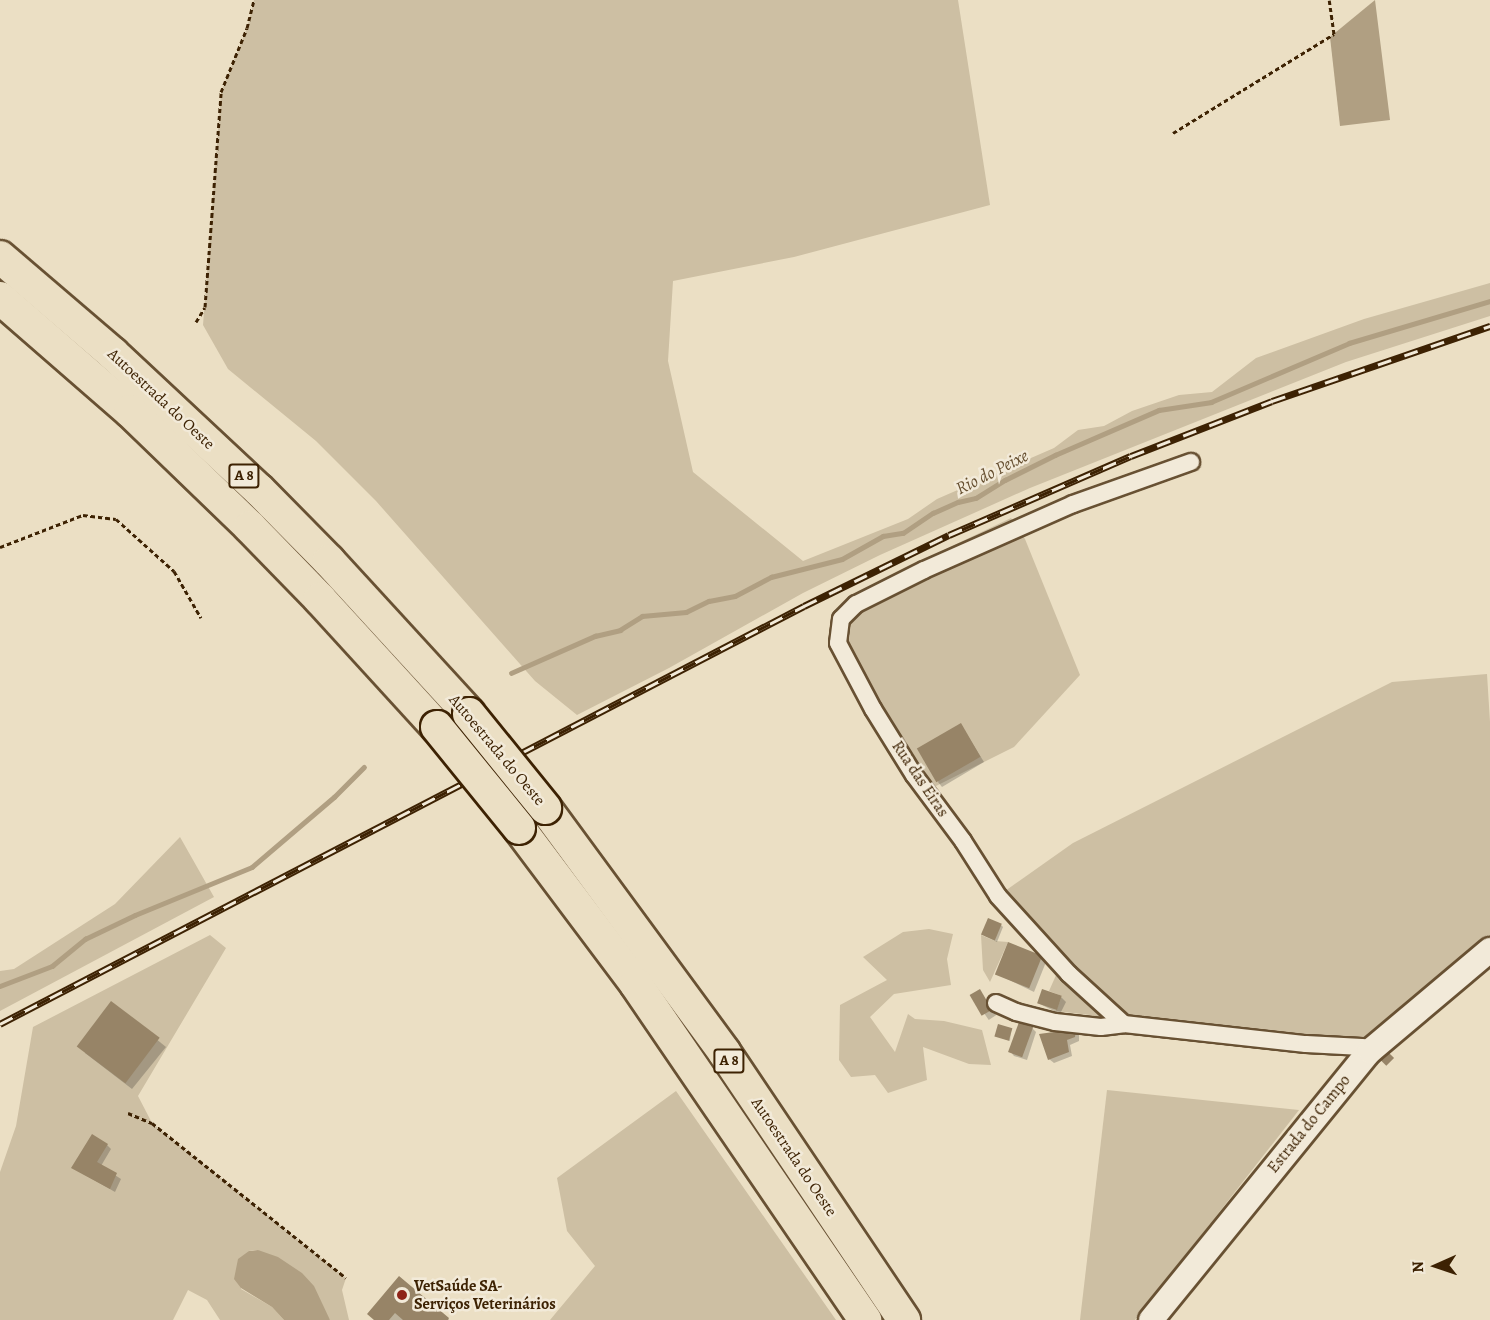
<!DOCTYPE html>
<meta charset="utf-8">
<style>
body{margin:0}
#map{position:relative;width:1490px;height:1320px;overflow:hidden;background:#ebdfc4;font-family:Alegreya,serif}
div>[style]{position:absolute}
.green>*{inset:0;background:#cdbfa3}
.water>*{inset:0;background:#b09f82}
.shadow>*{inset:0;background:#0003;transform-origin:0 0}
.stream>*{height:4.5px;margin:-2.25px;padding:0 2.25px;transform-origin:2.25px;border-radius:2.25px;background:#b09f82}
.building>*{inset:0;background:#978467;transform-origin:0 0}
.path>*{height:3px;margin-top:-1.5px;transform-origin:0;background:repeating-linear-gradient(90deg,#3d2203 0 4.5px,transparent 0 7.5px)}
.roads{filter:drop-shadow(2px 0 #685133) drop-shadow(-2px 0 #685133) drop-shadow(0 2px #685133) drop-shadow(0 -2px #685133)}
.street>*{height:16px;margin:-8px;padding:0 8px;transform-origin:8px;border-radius:8px;background:#f2ead9}
.secondary>*{height:24px;margin:-12px;padding:0 12px;transform-origin:12px;border-radius:12px;background:#f2ead9}
.highway>*{height:32px;margin:-16px;padding:0 16px;transform-origin:16px;border-radius:16px;background:#ebdfc4}
.rail>*{height:7px;margin-top:-3.5px;transform-origin:0;background:repeating-linear-gradient(90deg,#f2ead9 0 14px,#3d2203 0 28px);box-sizing:border-box;border-block:2px solid #3d2203}
.bridges{filter:drop-shadow(2px 0 #3d2203) drop-shadow(-2px 0 #3d2203) drop-shadow(0 2px #3d2203) drop-shadow(0 -2px #3d2203)}
.highway-bridge>*{height:32px;margin:-16px;padding:0 16px;transform-origin:16px;border-radius:16px;background:#ebdfc4}
.dots>*{width:16px;height:16px;translate:-50% -50%;box-sizing:border-box;border:3px solid #f2ead9;border-radius:50%}
span{translate:-50% -50%;white-space:nowrap;text-align:center;line-height:1.15;-webkit-text-stroke:5px #f2ead9;paint-order:stroke}
.shield-label span{padding:2px 4px;background:#f2ead9;border:2px solid;border-radius:4px;-webkit-text-stroke-width:0}
.shield-label{font-size:15px;color:#3d2203;font-weight:700}
.street-label{font-size:16px;color:#3d2203}
.poi-label{font-size:16px;color:#3d2203;font-weight:700}
.left{translate:0 -50%;text-align:left}
.water-label{font-size:18px;color:#654e2f;font-style:italic}
.north{position:absolute;left:1406px;top:1236px;width:60px;height:60px;-webkit-text-stroke:4px #f2ead9;paint-order:stroke;rotate:267deg;font-size:16px;font-weight:700;line-height:24px;text-align:center;color:#3d2203}
.north::after{content:'';display:block;margin:auto;width:21px;height:27px;background:#3d2203;clip-path:polygon(50% 0,100% 100%,50% 72%,0 100%)}
</style>
<div id="map">
<div class="green">
<i style="clip-path:polygon(254px 0,958px 0,990px 205px,794px 257px,673px 281px,668px 361px,693px 472px,803px 561px,908px 519px,937px 499px,1054px 448px,1078px 430px,1104px 426px,1132px 411px,1179px 395px,1212px 392px,1256px 358px,1364px 319px,1490px 283px,1490px 316px,1346px 362px,1030px 488px,880px 555px,803px 593px,669px 668px,577px 715px,535px 681px,376px 501px,316px 441px,228px 369px,203px 325px,221px 92px,247px 28px)"></i>
<i style="clip-path:polygon(1011px 518px,1025px 539px,1080px 675px,1014px 747px,926px 791px,848px 660px,841px 619px,952px 546px)"></i>
<i style="clip-path:polygon(1487px 674px,1490px 722px,1490px 938px,1370px 1042px,1124px 1024px,998px 896px,1073px 843px,1392px 682px)"></i>
<i style="clip-path:polygon(180px 837px,214px 897px,0 1011px,0 971px,14px 969px,115px 904px)"></i>
<i style="clip-path:polygon(929px 929px,953px 934px,947px 959px,951px 985px,894px 994px,870px 1017px,895px 1052px,908px 1014px,915px 1019px,944px 1021px,982px 1030px,991px 1065px,969px 1064px,923px 1047px,927px 1080px,888px 1093px,875px 1075px,851px 1077px,839px 1060px,840px 1005px,887px 980px,863px 957px,903px 932px)"></i>
<i style="clip-path:polygon(210px 935px,226px 948px,138px 1096px,152px 1123px,346px 1278px,342px 1290px,349px 1320px,330px 1320px,258px 1250px,253px 1250px,249px 1251px,241px 1289px,272px 1307px,284px 1320px,220px 1320px,207px 1300px,188px 1290px,173px 1320px,0 1320px,0 1172px,16px 1126px,33px 1027px)"></i>
<i style="clip-path:polygon(981px 935px,995px 941px,1008px 942px,990px 982px,983px 970px)"></i>
<i style="clip-path:polygon(1057px 973px,1107px 1020px,1090px 1015px,1056px 1011px,1062px 996px,1049px 991px)"></i>
<i style="clip-path:polygon(1107px 1090px,1299px 1110px,1135px 1320px,1080px 1320px)"></i>
<i style="clip-path:polygon(676px 1091px,836px 1320px,550px 1320px,595px 1266px,567px 1231px,557px 1178px)"></i>
</div>
<div class="water">
<i style="clip-path:polygon(1375px 0,1390px 120px,1340px 126px,1330px 37px)"></i>
<i style="clip-path:polygon(258px 1250px,278px 1257px,302px 1273px,314px 1286px,330px 1320px,284px 1320px,272px 1307px,241px 1288px,234px 1279px,238px 1259px,249px 1251px)"></i>
</div>
<div class="shadow">
<i style="clip-path:polygon(961px 725px,984px 762px,942px 787px,938px 782px)"></i>
<i style="clip-path:polygon(1001px 925px,1003px 927px,997px 942px,985px 936px)"></i>
<i style="clip-path:polygon(1041px 958px,1046px 962px,1034px 992px,997px 974px)"></i>
<i style="left:980px;top:991px;width:29px;height:9px;rotate:56deg"></i>
<i style="clip-path:polygon(1061px 997px,1066px 1002px,1060px 1014px,1038px 1003px)"></i>
<i style="clip-path:polygon(112px 1003px,166px 1047px,132px 1089px,85px 1053px)"></i>
<i style="clip-path:polygon(1032px 1028px,1036px 1032px,1027px 1060px,1014px 1056px,1010px 1051px)"></i>
<i style="clip-path:polygon(1011px 1029px,1010px 1041px,996px 1036px)"></i>
<i style="clip-path:polygon(1075px 1031px,1079px 1035px,1079px 1041px,1070px 1045px,1072px 1056px,1054px 1063px,1049px 1059px)"></i>
<i style="clip-path:polygon(107px 1145px,111px 1149px,101px 1166px,121px 1179px,115px 1192px,73px 1168px)"></i>
<i style="clip-path:polygon(399px 1278px,449px 1320px,375px 1320px)"></i>
</div>
<div class="stream">
<i style="left:511px;top:673px;width:92px;rotate:-23.8deg"></i>
<i style="left:595px;top:636px;width:26px;rotate:-13deg"></i>
<i style="left:620px;top:630px;width:26px;rotate:-32deg"></i>
<i style="left:642px;top:616px;width:44px;rotate:-5.2deg"></i>
<i style="left:686px;top:612px;width:25px;rotate:-26deg"></i>
<i style="left:709px;top:601px;width:26px;rotate:-11deg"></i>
<i style="left:735px;top:596px;width:41px;rotate:-27.8deg"></i>
<i style="left:771px;top:577px;width:73px;rotate:-14.2deg"></i>
<i style="left:842px;top:559px;width:47px;rotate:-29.3deg"></i>
<i style="left:883px;top:536px;width:20px;rotate:-9deg"></i>
<i style="left:903px;top:533px;width:36px;rotate:-34deg"></i>
<i style="left:933px;top:513px;width:27px;rotate:-24deg"></i>
<i style="left:958px;top:502px;width:18px;rotate:-13deg"></i>
<i style="left:976px;top:498px;width:34px;rotate:-32deg"></i>
<i style="left:1005px;top:480px;width:56px;rotate:-26.6deg"></i>
<i style="left:1055px;top:455px;width:113px;rotate:-23.4deg"></i>
<i style="left:1159px;top:410px;width:53px;rotate:-8.7deg"></i>
<i style="left:1211px;top:402px;width:150px;rotate:-23.1deg"></i>
<i style="left:1349px;top:343px;width:147px;rotate:-16.6deg"></i>
<i style="left:0;top:986px;width:56px;rotate:-21deg"></i>
<i style="left:52px;top:966px;width:43px;rotate:-39.3deg"></i>
<i style="left:85px;top:939px;width:55px;rotate:-25.6deg"></i>
<i style="left:135px;top:915px;width:126px;rotate:-22.3deg"></i>
<i style="left:252px;top:867px;width:108px;rotate:-40.5deg"></i>
<i style="left:334px;top:797px;width:42px;rotate:-45deg"></i>
</div>
<div class="building">
<i style="left:961px;top:723px;width:39px;height:51px;rotate:60deg"></i>
<i style="left:988px;top:918px;width:15px;height:18px;rotate:23deg"></i>
<i style="left:1008px;top:942px;width:37px;height:35px;rotate:22deg"></i>
<i style="left:980px;top:989px;width:24px;height:12px;rotate:60deg"></i>
<i style="left:1042px;top:989px;width:21px;height:15px;rotate:19deg"></i>
<i style="left:111px;top:1001px;width:61px;height:57px;rotate:37deg"></i>
<i style="left:1019px;top:1022px;width:15px;height:32px;rotate:20deg"></i>
<i style="left:998px;top:1024px;width:15px;height:13px;rotate:16deg"></i>
<i style="clip-path:polygon(1076px 1029px,1075px 1037px,1067px 1040px,1069px 1052px,1048px 1060px,1039px 1034px)"></i>
<i style="left:1387px;top:1051px;width:10px;height:11px;rotate:45deg"></i>
<i style="clip-path:polygon(92px 1134px,108px 1144px,97px 1162px,117px 1173px,110px 1189px,71px 1168px)"></i>
<i style="clip-path:polygon(399px 1276px,449px 1318px,448px 1320px,403px 1320px,395px 1313px,389px 1320px,374px 1320px,367px 1314px)"></i>
</div>
<div class="path">
<i style="left:1173px;top:133px;width:189px;rotate:-31.6deg"></i>
<i style="left:1334px;top:34px;width:34px;rotate:-98deg"></i>
<i style="left:196px;top:322px;width:17px;rotate:-59deg"></i>
<i style="left:205px;top:307px;width:216px;rotate:-85.7deg"></i>
<i style="left:221px;top:92px;width:69px;rotate:-67.9deg"></i>
<i style="left:247px;top:28px;width:29px;rotate:-76deg"></i>
<i style="left:0;top:547px;width:89px;rotate:-21.1deg"></i>
<i style="left:83px;top:515px;width:33px;rotate:7deg"></i>
<i style="left:116px;top:519px;width:78px;rotate:41.9deg"></i>
<i style="left:174px;top:571px;width:54px;rotate:60.1deg"></i>
<i style="left:128px;top:1113px;width:26px;rotate:23deg"></i>
<i style="left:152px;top:1123px;width:248px;rotate:38.6deg"></i>
</div>
<div class="roads">
<div class="street">
<i style="left:1191px;top:462px;width:125px;rotate:160.4deg"></i>
<i style="left:1073px;top:504px;width:163px;rotate:156.1deg"></i>
<i style="left:924px;top:570px;width:76px;rotate:153.4deg"></i>
<i style="left:856px;top:604px;width:21px;rotate:135deg"></i>
<i style="left:841px;top:619px;width:24px;rotate:97deg"></i>
<i style="left:838px;top:643px;width:75px;rotate:62.1deg"></i>
<i style="left:873px;top:709px;width:78px;rotate:58.2deg"></i>
<i style="left:914px;top:775px;width:82px;rotate:53.4deg"></i>
<i style="left:963px;top:841px;width:65px;rotate:57.5deg"></i>
<i style="left:998px;top:896px;width:105px;rotate:47.7deg"></i>
<i style="left:1069px;top:974px;width:74px;rotate:42.3deg"></i>
<i style="left:1124px;top:1024px;width:183px;rotate:6.3deg"></i>
<i style="left:1306px;top:1044px;width:56px;rotate:3.1deg"></i>
<i style="left:1362px;top:1047px;width:9px;rotate:27deg"></i>
<i style="left:996px;top:1003px;width:22px;rotate:24deg"></i>
<i style="left:1016px;top:1012px;width:40px;rotate:14.4deg"></i>
<i style="left:1055px;top:1022px;width:46px;rotate:6.2deg"></i>
<i style="left:1101px;top:1027px;width:23px;rotate:-7deg"></i>
</div>
<div class="secondary">
<i style="left:1151px;top:1320px;width:347px;rotate:-50.9deg"></i>
<i style="left:1370px;top:1051px;width:157px;rotate:-40.1deg"></i>
</div>
<div class="highway">
<i style="left:0;top:257px;width:148px;rotate:40.6deg"></i>
<i style="left:112px;top:353px;width:201px;rotate:43deg"></i>
<i style="left:259px;top:490px;width:100px;rotate:45.4deg"></i>
<i style="left:329px;top:561px;width:207px;rotate:47.5deg"></i>
<i style="left:0;top:298px;width:172px;rotate:41deg"></i>
<i style="left:130px;top:411px;width:167px;rotate:44deg"></i>
<i style="left:250px;top:527px;width:100px;rotate:45.8deg"></i>
<i style="left:320px;top:599px;width:173px;rotate:47.6deg"></i>
<i style="left:545px;top:808px;width:303px;rotate:53.7deg"></i>
<i style="left:724px;top:1052px;width:323px;rotate:56.1deg"></i>
<i style="left:519px;top:828px;width:195px;rotate:53.1deg"></i>
<i style="left:636px;top:984px;width:407px;rotate:55.7deg"></i>
</div>
</div>
<div class="rail">
<i style="left:0;top:1024px;width:906px;rotate:-27.47deg"></i>
<i style="left:804px;top:606px;width:161px;rotate:-26.1deg"></i>
<i style="left:949px;top:535px;width:198px;rotate:-23.5deg"></i>
<i style="left:1131px;top:456px;width:151px;rotate:-21.3deg"></i>
<i style="left:1272px;top:401px;width:231px;rotate:-19deg"></i>
</div>
<div class="bridges">
<div class="highway-bridge">
<i style="left:469px;top:714px;width:121px;rotate:51deg"></i>
<i style="left:437px;top:727px;width:130px;rotate:50.9deg"></i>
</div>
</div>
<div class="dots">
<i style="left:402px;top:1295px;background:#8f2418"></i>
</div>
<div class="shield-label">
<span style="left:244px;top:476px">A 8</span>
<span style="left:729px;top:1061px">A 8</span>
</div>
<div class="street-label">
<span style="left:161px;top:399px;rotate:43deg">Autoestrada do Oeste</span>
<span style="left:497px;top:750px;rotate:50deg">Autoestrada do Oeste</span>
<span style="left:920px;top:779px;rotate:56deg">Rua das Eiras</span>
<span style="left:1309px;top:1124px;rotate:-51deg">Estrada do Campo</span>
<span style="left:794px;top:1157px;rotate:56deg">Autoestrada do Oeste</span>
</div>
<div class="poi-label">
<span class="left" style="left:414px;top:1295px">VetSaúde SA-<br>Serviços Veterinários</span>
</div>
<div class="water-label">
<span style="left:992px;top:472px;rotate:-27deg">Rio do Peixe</span>
</div>
<div class="north">N</div>
</div>
